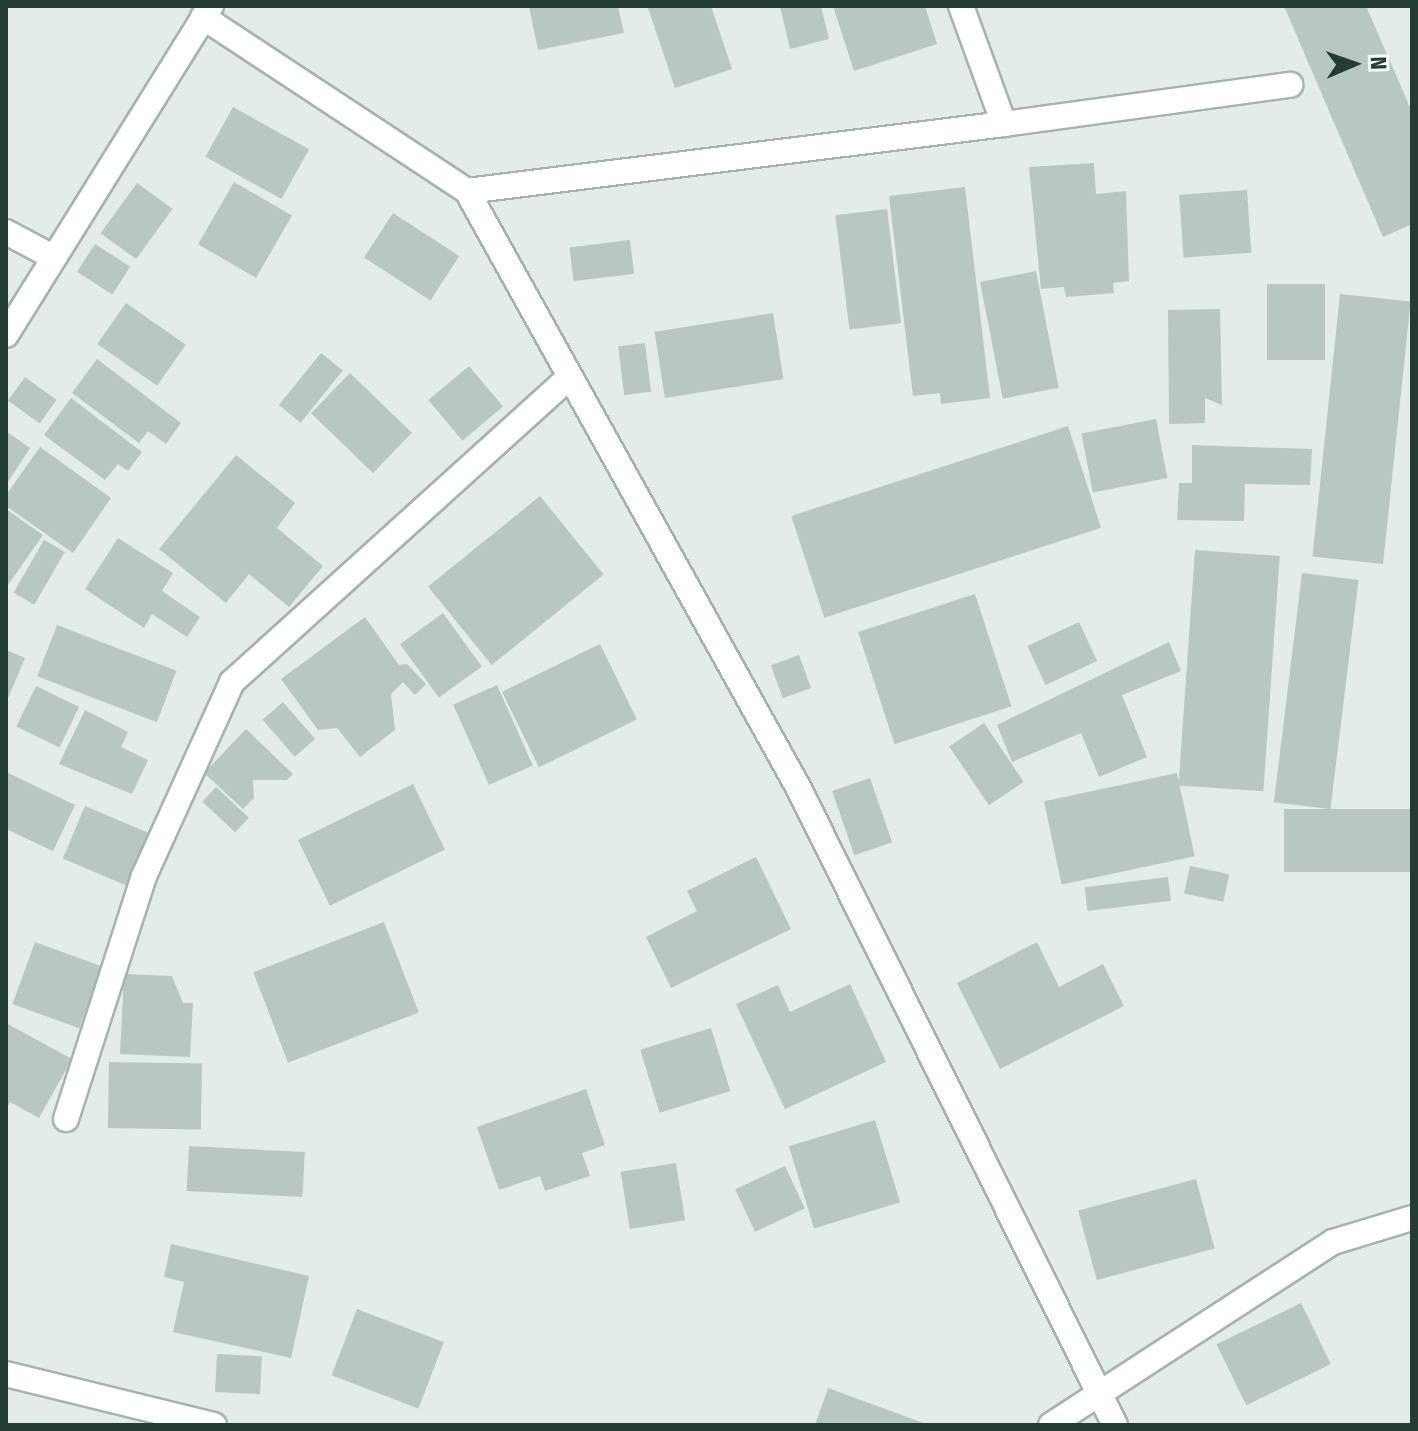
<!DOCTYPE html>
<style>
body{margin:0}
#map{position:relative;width:1418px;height:1431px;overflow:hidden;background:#e3ece8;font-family:"Fira Sans Condensed",sans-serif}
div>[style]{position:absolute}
.building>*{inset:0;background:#b9c7c1;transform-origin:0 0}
.roads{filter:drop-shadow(2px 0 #a6b4af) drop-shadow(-2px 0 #a6b4af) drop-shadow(0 2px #a6b4af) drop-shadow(0 -2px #a6b4af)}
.minor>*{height:24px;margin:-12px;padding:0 12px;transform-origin:12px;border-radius:12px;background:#fff}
span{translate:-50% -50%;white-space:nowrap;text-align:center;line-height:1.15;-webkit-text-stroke:6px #f4f9f6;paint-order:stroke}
.frame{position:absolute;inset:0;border:8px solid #233d35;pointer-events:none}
.north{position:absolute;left:1314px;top:24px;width:80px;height:80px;-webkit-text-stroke:6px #f4f9f6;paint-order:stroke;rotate:88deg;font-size:22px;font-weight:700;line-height:32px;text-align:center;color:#233d35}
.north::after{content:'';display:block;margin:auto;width:28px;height:36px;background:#233d35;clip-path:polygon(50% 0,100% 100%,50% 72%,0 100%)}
</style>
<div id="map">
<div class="building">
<i style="clip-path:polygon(529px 6px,618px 6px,624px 33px,538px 50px)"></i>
<i style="clip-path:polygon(653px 6px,711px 6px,732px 69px,675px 88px,648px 8px)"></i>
<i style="clip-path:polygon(780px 6px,821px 6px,829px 39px,790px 49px)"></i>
<i style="clip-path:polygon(833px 6px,925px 6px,937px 44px,854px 71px)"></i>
<i style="clip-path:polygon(1284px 6px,1366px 6px,1412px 112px,1412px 224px,1383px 237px)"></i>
<i style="left:233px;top:107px;width:87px;height:57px;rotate:29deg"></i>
<i style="clip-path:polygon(1094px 163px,1096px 194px,1126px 191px,1129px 281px,1113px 283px,1114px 293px,1066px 297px,1064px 287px,1041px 289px,1029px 167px)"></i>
<i style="left:234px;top:182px;width:67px;height:72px;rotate:30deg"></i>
<i style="left:137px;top:183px;width:44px;height:62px;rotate:36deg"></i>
<i style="clip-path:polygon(965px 187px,990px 398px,941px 404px,940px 393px,913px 396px,889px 196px)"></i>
<i style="left:1247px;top:190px;width:63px;height:68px;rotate:86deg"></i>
<i style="left:887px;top:209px;width:115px;height:52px;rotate:83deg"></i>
<i style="left:393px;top:213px;width:79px;height:53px;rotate:33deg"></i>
<i style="left:630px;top:240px;width:34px;height:61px;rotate:83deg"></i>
<i style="left:95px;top:244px;width:42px;height:33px;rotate:33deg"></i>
<i style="left:1036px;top:271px;width:119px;height:57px;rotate:79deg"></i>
<i style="left:1267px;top:284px;width:58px;height:76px"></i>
<i style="left:1340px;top:294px;width:71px;height:264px;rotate:6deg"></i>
<i style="left:126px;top:303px;width:73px;height:50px;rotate:35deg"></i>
<i style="clip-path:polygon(1220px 309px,1222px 405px,1205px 398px,1205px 423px,1169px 424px,1168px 310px)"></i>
<i style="left:773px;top:313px;width:67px;height:120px;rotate:81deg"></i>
<i style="left:645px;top:343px;width:49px;height:27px;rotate:83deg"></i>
<i style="left:321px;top:353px;width:28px;height:67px;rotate:39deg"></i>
<i style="clip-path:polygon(97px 359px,181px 423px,166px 444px,148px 431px,139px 443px,72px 393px)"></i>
<i style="left:469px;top:366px;width:53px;height:53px;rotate:50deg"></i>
<i style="left:350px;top:373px;width:86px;height:56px;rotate:44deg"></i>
<i style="left:25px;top:377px;width:39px;height:29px;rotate:36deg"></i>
<i style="clip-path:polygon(71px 398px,142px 452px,128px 471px,118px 464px,105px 480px,44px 435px)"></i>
<i style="left:1156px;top:419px;width:60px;height:76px;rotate:79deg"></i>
<i style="left:1068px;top:426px;width:107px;height:291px;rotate:72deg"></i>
<i style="clip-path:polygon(6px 431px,30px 448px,6px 485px)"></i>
<i style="clip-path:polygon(1192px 445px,1312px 449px,1310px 485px,1245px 484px,1244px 521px,1177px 520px,1179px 483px,1192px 483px)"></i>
<i style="clip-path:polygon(40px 447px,111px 498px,73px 553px,6px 506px,6px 495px)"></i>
<i style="clip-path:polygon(236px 455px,295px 503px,277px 528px,323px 566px,289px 607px,249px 574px,226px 603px,159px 549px)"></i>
<i style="left:540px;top:496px;width:101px;height:144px;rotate:51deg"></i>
<i style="clip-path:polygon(6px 509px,43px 535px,8px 585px,6px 584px)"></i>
<i style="clip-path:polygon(118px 538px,173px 573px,162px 591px,200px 617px,187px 637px,152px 614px,144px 628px,85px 589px)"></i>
<i style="left:44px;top:540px;width:24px;height:61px;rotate:30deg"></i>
<i style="left:1195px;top:550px;width:85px;height:236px;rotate:4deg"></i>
<i style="left:1302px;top:573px;width:57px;height:231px;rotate:7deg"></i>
<i style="left:975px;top:594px;width:118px;height:123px;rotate:72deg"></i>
<i style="left:443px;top:613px;width:66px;height:53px;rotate:54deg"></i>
<i style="clip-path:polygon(365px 617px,399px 665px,407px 664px,426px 684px,415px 695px,403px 682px,391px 694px,395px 730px,360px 757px,337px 728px,318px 730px,281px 679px)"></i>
<i style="left:1079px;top:622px;width:43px;height:57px;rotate:65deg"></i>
<i style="left:57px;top:625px;width:128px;height:55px;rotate:21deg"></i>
<i style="clip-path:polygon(1169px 642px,1181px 671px,1122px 695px,1147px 757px,1099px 777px,1081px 733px,1012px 762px,997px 725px)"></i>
<i style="left:600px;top:644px;width:84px;height:109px;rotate:64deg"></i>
<i style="clip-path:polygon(6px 650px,25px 658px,6px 703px)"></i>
<i style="left:799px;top:655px;width:35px;height:30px;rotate:70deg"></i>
<i style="left:497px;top:685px;width:88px;height:48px;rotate:66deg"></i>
<i style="left:36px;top:686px;width:48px;height:45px;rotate:26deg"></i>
<i style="left:283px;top:702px;width:49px;height:27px;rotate:49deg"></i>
<i style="clip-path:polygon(85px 710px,128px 732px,121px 747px,148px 760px,132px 794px,59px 764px)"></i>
<i style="left:984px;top:723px;width:71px;height:42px;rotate:56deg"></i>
<i style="clip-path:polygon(246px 729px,293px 774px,287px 780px,253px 780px,254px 798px,243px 809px,204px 773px)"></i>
<i style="clip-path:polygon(6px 772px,75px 805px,53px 851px,6px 829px)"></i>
<i style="left:1177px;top:773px;width:85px;height:136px;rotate:78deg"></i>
<i style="left:870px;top:778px;width:68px;height:40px;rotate:71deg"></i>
<i style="left:413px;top:784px;width:73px;height:128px;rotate:64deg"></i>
<i style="left:216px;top:787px;width:45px;height:20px;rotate:43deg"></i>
<i style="left:85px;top:806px;width:73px;height:57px;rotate:23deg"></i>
<i style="left:1412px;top:809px;width:63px;height:128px;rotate:90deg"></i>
<i style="clip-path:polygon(756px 857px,791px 929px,671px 988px,646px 937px,697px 911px,687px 891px)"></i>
<i style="left:1190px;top:866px;width:40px;height:28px;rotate:12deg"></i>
<i style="left:1168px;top:877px;width:24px;height:84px;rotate:83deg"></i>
<i style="left:384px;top:922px;width:97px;height:140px;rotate:69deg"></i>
<i style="left:35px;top:942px;width:71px;height:66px;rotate:20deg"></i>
<i style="clip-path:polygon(1037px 942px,1059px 987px,1103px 964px,1124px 1006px,1000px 1069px,957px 983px)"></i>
<i style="clip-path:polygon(124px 974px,172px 976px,183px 1003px,193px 1003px,190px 1057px,120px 1054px)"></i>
<i style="clip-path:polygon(850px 984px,886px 1062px,785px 1109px,736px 1004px,778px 985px,790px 1012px)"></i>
<i style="clip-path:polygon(6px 1023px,72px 1059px,39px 1118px,10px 1102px,6px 1110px)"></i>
<i style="left:711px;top:1028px;width:66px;height:74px;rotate:73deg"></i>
<i style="left:109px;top:1062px;width:93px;height:66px;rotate:1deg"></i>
<i style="clip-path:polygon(586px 1089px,605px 1145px,582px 1153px,590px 1176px,545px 1191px,540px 1176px,499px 1190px,477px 1127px)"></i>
<i style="left:875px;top:1120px;width:86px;height:90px;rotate:73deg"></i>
<i style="left:189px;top:1146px;width:116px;height:45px;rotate:3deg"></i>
<i style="left:676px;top:1163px;width:58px;height:56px;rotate:81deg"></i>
<i style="left:785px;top:1166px;width:47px;height:55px;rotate:65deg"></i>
<i style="left:1196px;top:1179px;width:72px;height:122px;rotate:75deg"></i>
<i style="clip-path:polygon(171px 1244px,309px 1276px,291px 1358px,173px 1332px,184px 1282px,164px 1277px)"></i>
<i style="left:1301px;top:1303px;width:68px;height:94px;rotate:64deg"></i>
<i style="left:357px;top:1309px;width:93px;height:71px;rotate:21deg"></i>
<i style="left:217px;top:1354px;width:45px;height:38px;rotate:3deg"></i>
<i style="clip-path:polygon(828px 1388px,929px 1425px,815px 1425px)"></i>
</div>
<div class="roads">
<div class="minor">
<i style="left:203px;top:17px;width:316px;rotate:33.4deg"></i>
<i style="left:467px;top:191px;width:682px;rotate:60.95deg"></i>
<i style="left:798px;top:787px;width:712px;rotate:63.58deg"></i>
<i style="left:1004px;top:124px;width:289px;rotate:-7.8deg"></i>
<i style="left:467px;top:191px;width:541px;rotate:-7.11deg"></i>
<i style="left:1004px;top:124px;width:126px;rotate:-110deg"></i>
<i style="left:6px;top:232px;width:51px;rotate:28.1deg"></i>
<i style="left:6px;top:335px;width:388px;rotate:-58.1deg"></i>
<i style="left:66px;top:1119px;width:255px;rotate:-72.2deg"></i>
<i style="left:144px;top:876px;width:213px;rotate:-65.6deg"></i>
<i style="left:232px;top:682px;width:455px;rotate:-42.1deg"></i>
<i style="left:6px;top:1374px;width:214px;rotate:13.8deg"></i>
<i style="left:1051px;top:1425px;width:336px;rotate:-33deg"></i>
<i style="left:1333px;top:1242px;width:83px;rotate:-16.9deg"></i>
</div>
</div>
<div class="frame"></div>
<div class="north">N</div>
</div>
